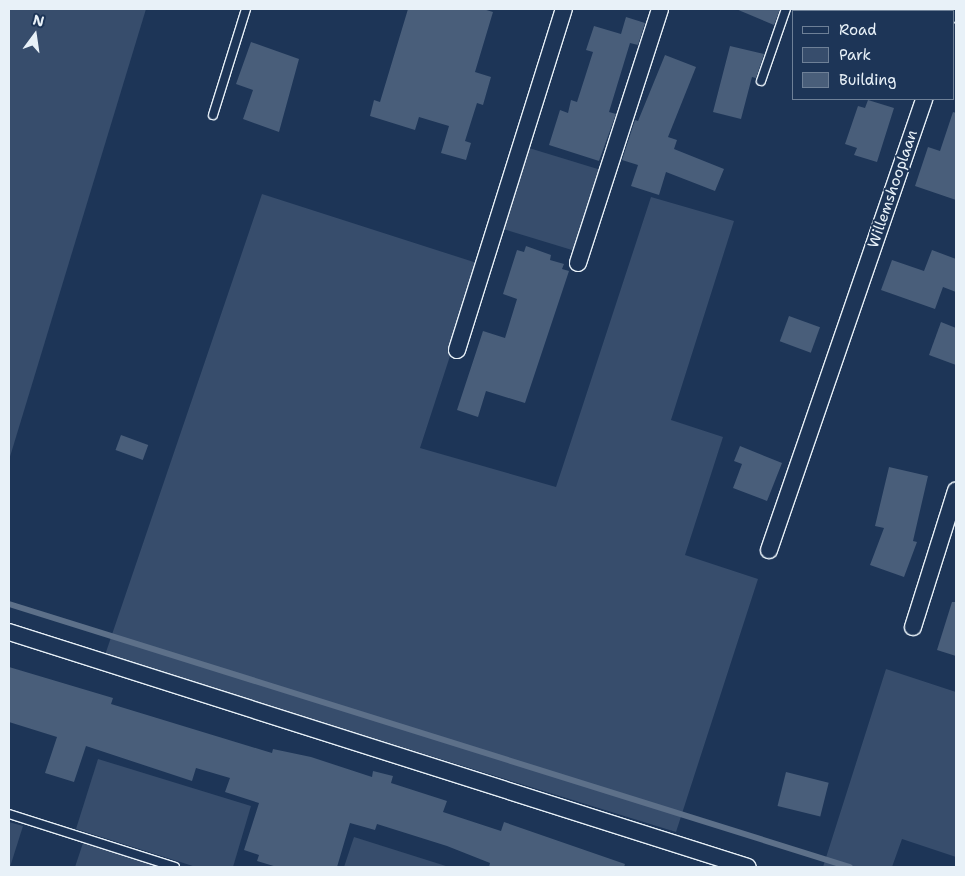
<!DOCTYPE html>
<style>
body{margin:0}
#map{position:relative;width:965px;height:876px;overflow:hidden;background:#1d3557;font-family:"Shantell Sans",sans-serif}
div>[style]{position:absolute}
.green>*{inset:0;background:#374d6c;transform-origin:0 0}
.stream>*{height:6px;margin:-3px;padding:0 3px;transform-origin:3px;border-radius:3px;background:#5d7089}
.building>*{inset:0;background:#495e7a;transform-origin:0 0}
.roads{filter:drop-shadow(1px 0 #e8f1f8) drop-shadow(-1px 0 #e8f1f8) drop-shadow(0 1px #e8f1f8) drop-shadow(0 -1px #e8f1f8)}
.service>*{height:8px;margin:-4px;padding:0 4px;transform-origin:4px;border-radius:4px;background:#1d3557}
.minor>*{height:16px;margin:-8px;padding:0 8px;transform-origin:8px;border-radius:8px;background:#1d3557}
span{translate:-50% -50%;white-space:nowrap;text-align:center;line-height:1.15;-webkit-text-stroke:4px #1d3557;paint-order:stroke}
.street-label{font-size:15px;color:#e8f1f8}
.frame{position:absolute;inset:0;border:10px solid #e8f1f8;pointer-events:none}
.legend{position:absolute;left:792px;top:10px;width:162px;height:90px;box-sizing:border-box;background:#1d3557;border:1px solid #6e8097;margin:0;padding:6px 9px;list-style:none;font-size:15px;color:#e8f1f8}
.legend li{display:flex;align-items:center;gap:10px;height:25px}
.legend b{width:25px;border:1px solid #6e8097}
.north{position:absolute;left:10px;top:10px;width:50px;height:50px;-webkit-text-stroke:4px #1d3557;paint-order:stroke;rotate:14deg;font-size:14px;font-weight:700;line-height:20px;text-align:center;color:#e8f1f8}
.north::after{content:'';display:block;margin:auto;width:18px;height:22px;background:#e8f1f8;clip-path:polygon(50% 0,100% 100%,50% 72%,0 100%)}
</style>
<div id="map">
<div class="green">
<i style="clip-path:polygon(10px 9px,146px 9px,9px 460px,9px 12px)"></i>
<i style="left:529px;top:148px;width:77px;height:85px;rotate:17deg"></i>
<i style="clip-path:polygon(262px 194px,480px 264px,420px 448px,556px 487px,651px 197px,734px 221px,671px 420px,723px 437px,685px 555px,758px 579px,676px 832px,105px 655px)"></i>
<i style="clip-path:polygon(886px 669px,956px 692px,956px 857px,902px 839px,892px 867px,823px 867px)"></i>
<i style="clip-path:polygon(98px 759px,251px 806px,233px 867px,196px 867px,76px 829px)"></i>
<i style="clip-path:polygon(9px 822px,23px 826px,10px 867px,9px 867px)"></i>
<i style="clip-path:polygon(354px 837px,449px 867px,344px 867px)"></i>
<i style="clip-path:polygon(83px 843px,158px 867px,75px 867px)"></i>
</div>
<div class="stream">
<i style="left:9px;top:604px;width:881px;rotate:17.37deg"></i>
</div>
<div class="building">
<i style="clip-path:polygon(408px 9px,483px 9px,493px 12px,475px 72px,491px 77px,483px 105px,477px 103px,465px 141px,471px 143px,466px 160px,441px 153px,449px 126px,419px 117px,415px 130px,370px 116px,374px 100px,380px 102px)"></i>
<i style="clip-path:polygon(736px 9px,780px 9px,774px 25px)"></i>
<i style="clip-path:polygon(626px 17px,645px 23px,638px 45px,630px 43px,609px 112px,616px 114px,599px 161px,549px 145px,560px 110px,568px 113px,571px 100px,577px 102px,593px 52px,586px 50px,594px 26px,621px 34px)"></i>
<i style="clip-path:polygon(251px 42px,299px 59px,279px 132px,243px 119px,253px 90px,236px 84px)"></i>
<i style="clip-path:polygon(730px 46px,764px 54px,756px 78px,752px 77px,741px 119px,713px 112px)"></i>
<i style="clip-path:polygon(665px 55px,696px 67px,668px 137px,677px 140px,674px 149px,724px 169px,715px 191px,666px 172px,659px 195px,631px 186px,638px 165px,622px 160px,635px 120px,638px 121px)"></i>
<i style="clip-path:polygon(868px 100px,894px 108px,877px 162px,854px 155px,857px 148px,845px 144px,858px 106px,865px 108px)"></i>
<i style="clip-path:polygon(953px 112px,956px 113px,956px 200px,915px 186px,928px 147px,940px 151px)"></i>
<i style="clip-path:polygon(526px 246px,551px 255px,550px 260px,564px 264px,562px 269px,569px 271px,525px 403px,486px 391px,478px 417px,457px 410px,483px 331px,505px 338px,517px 299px,503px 294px,517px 250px,524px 252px)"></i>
<i style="clip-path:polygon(932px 250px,956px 259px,956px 292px,943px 287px,935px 309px,881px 290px,892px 260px,924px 271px)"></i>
<i style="left:789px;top:316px;width:33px;height:27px;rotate:20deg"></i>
<i style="clip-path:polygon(941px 322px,956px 328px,956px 365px,929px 355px)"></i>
<i style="left:121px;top:435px;width:29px;height:16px;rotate:20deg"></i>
<i style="clip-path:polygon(740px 446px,782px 463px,767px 501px,733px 488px,742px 464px,734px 461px)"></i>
<i style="clip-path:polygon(889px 467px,928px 476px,913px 541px,917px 542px,904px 577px,870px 565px,884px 528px,875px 526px)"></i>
<i style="clip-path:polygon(952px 602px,956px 602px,956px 656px,937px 650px)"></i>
<i style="clip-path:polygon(9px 667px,113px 698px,111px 704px,262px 750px,272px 753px,273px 749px,311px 757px,372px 777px,373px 771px,393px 776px,391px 783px,447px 801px,443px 812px,501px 831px,504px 822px,625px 864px,624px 867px,489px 867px,490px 863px,447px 846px,377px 824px,375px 830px,350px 823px,337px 867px,277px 867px,257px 861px,259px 855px,244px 850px,259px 803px,225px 792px,230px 778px,196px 768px,192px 781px,86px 746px,74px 782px,45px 773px,57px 737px,9px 722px)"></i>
<i style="left:786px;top:772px;width:44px;height:35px;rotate:14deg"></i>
</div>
<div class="roads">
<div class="service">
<i style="left:761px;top:81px;width:76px;rotate:-70.9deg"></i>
<i style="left:213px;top:115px;width:111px;rotate:-72.7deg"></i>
<i style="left:9px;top:814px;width:174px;rotate:17.7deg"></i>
</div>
<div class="minor">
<i style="left:954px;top:14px;width:5px;rotate:-79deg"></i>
<i style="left:578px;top:263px;width:267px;rotate:-72.1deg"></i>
<i style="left:457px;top:350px;width:357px;rotate:-72.6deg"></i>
<i style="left:769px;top:550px;width:477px;rotate:-71deg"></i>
<i style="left:913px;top:627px;width:143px;rotate:-72.5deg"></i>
<i style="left:9px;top:632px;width:775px;rotate:17.64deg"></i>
</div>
</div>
<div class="street-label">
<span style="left:893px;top:189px;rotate:-71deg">Willemshooplaan</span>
</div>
<div class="frame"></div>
<ul class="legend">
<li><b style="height:6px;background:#1d3557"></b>Road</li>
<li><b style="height:14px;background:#374d6c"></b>Park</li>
<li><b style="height:14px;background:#495e7a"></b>Building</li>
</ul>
<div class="north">N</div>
</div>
